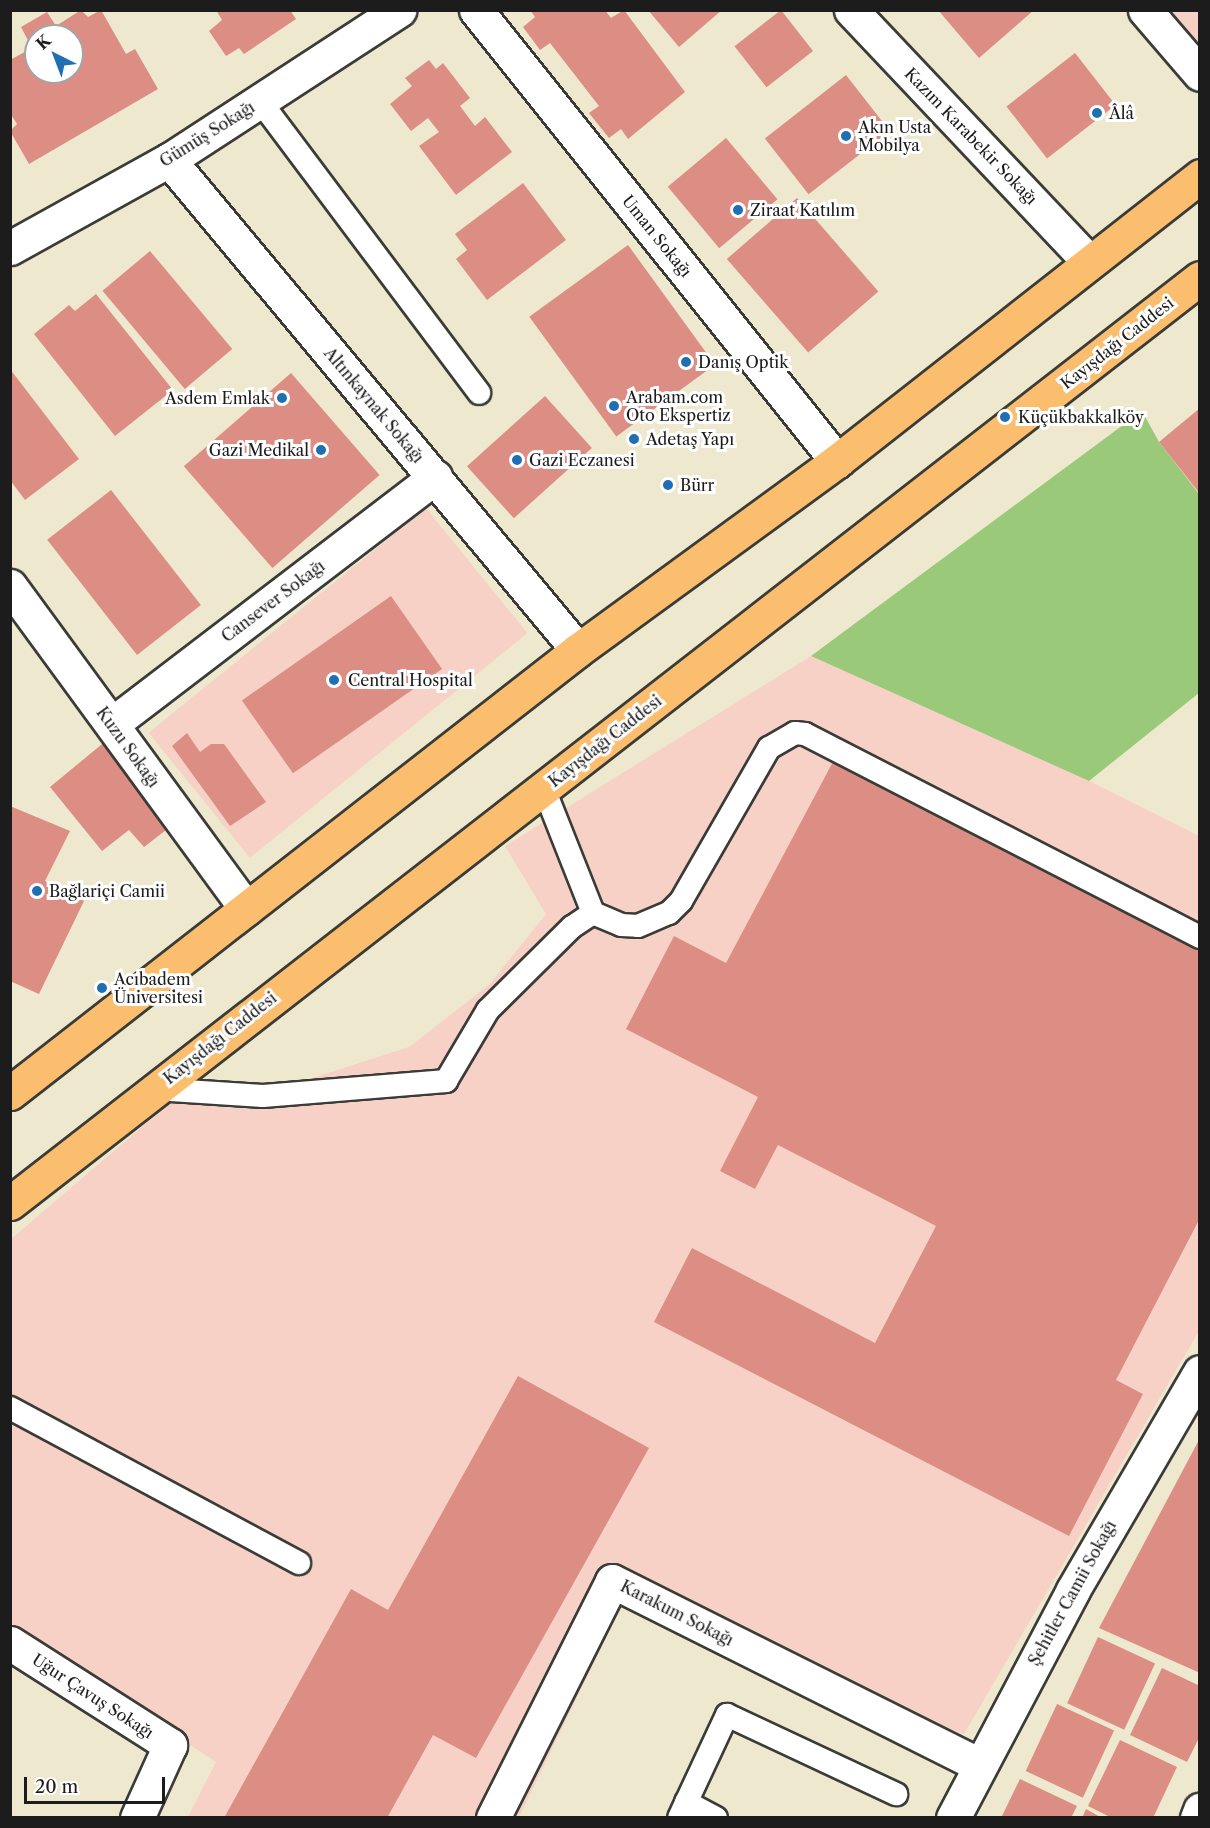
<!DOCTYPE html>
<meta charset="utf-8">
<style>
body{margin:0}
#map{position:relative;width:1210px;height:1828px;overflow:hidden;background:#ede8ce;font-family:"Libre Caslon Text",serif}
div>[style]{position:absolute}
.built>*{inset:0;background:#f7d1c6;transform-origin:0 0}
.green>*{inset:0;background:#9aca79}
.building>*{inset:0;background:#dc8e84;transform-origin:0 0}
.roads{filter:drop-shadow(2px 0 #3b3b37) drop-shadow(-2px 0 #3b3b37) drop-shadow(0 2px #3b3b37) drop-shadow(0 -2px #3b3b37)}
.lane>*{height:22px;margin:-11px;padding:0 11px;transform-origin:11px;border-radius:11px;background:#fff}
.street>*{height:33px;margin:-16.5px;padding:0 16.5px;transform-origin:16.5px;border-radius:16.5px;background:#fff}
.primary>*{height:33px;margin:-16.5px;padding:0 16.5px;transform-origin:16.5px;border-radius:16.5px;background:#fbbe6e}
.dots>*{width:16px;height:16px;translate:-50% -50%;box-sizing:border-box;border:3px solid #fff;border-radius:50%}
span{translate:-50% -50%;white-space:nowrap;text-align:center;line-height:1.15;-webkit-text-stroke:6px #fff;paint-order:stroke}
.poi-label{font-size:16px;color:#1c1c1c}
.left{translate:0 -50%;text-align:left}
.right{translate:-100% -50%;text-align:right}
.street-label{font-size:16px;color:#1c1c1c}
.frame{position:absolute;inset:0;border:12px solid #1c1c1c;pointer-events:none}
.north{position:absolute;left:24px;top:24px;width:60px;height:60px;box-sizing:border-box;background:#fff;border:2px solid #a4a4a4;border-radius:50%;rotate:318deg;font-size:16px;font-weight:700;line-height:24px;text-align:center;color:#1c1c1c}
.north::after{content:'';display:block;margin:auto;width:21px;height:27px;background:#1f6fb2;clip-path:polygon(50% 0,100% 100%,50% 72%,0 100%)}
.scale{position:absolute;left:24px;top:1777px;width:141px;height:27px;box-sizing:border-box;border:3px solid #1c1c1c;border-top:0;padding-left:8px;font-size:18px;line-height:21px;white-space:nowrap;color:#1c1c1c;-webkit-text-stroke:4px #fff;paint-order:stroke}
</style>
<div id="map">
<div class="built">
<i style="clip-path:polygon(1161px 11px,1199px 11px,1199px 54px)"></i>
<i style="left:426px;top:508px;width:161px;height:357px;rotate:51deg"></i>
<i style="clip-path:polygon(811px 656px,1089px 781px,1199px 836px,1199px 1331px,964px 1734px,621px 1607px,519px 1817px,188px 1817px,216px 1762px,11px 1628px,10px 1240px,185px 1090px,300px 1082px,409px 1047px,489px 985px,546px 914px,505px 846px)"></i>
</div>
<div class="green">
<i style="clip-path:polygon(1142px 411px,1159px 442px,1199px 494px,1199px 693px,1089px 781px,811px 656px)"></i>
</div>
<div class="building">
<i style="clip-path:polygon(evenodd,81px 10px,88px 17px,101px 10px,126px 54px,135px 49px,158px 89px,29px 164px,10px 131px,17px 124px,10px 113px,10px 60px,32px 48px,21px 27px,47px 12px,56px 26px,81px 10px,36px 36px,72px 36px,72px 72px,36px 72px,36px 36px)"></i>
<i style="clip-path:polygon(216px 10px,290px 10px,296px 19px,244px 54px,239px 48px,226px 56px,209px 31px,222px 20px)"></i>
<i style="clip-path:polygon(530px 10px,605px 10px,611px 18px,624px 10px,685px 92px,628px 139px,621px 129px,609px 138px,589px 113px,599px 106px,550px 43px,540px 50px,523px 27px,535px 17px)"></i>
<i style="clip-path:polygon(648px 10px,722px 10px,679px 47px)"></i>
<i style="left:781px;top:10px;width:52px;height:59px;rotate:52deg"></i>
<i style="clip-path:polygon(938px 10px,1034px 10px,979px 58px)"></i>
<i style="left:1075px;top:53px;width:66px;height:87px;rotate:52deg"></i>
<i style="clip-path:polygon(429px 60px,436px 69px,443px 63px,470px 98px,460px 106px,475px 126px,485px 117px,512px 152px,456px 195px,419px 146px,439px 132px,428px 118px,411px 131px,390px 104px,412px 86px,405px 78px)"></i>
<i style="left:846px;top:75px;width:71px;height:103px;rotate:52deg"></i>
<i style="left:726px;top:138px;width:80px;height:76px;rotate:50deg"></i>
<i style="clip-path:polygon(523px 183px,566px 240px,487px 300px,456px 259px,467px 250px,455px 234px)"></i>
<i style="left:797px;top:198px;width:124px;height:93px;rotate:49deg"></i>
<i style="left:628px;top:245px;width:148px;height:122px;rotate:54deg"></i>
<i style="left:150px;top:251px;width:128px;height:62px;rotate:50deg"></i>
<i style="clip-path:polygon(96px 294px,173px 390px,115px 436px,34px 334px,69px 305px,75px 311px)"></i>
<i style="clip-path:polygon(10px 369px,79px 459px,25px 500px,10px 480px)"></i>
<i style="left:291px;top:373px;width:135px;height:142px;rotate:49deg"></i>
<i style="left:545px;top:396px;width:70px;height:105px;rotate:48deg"></i>
<i style="clip-path:polygon(1200px 408px,1200px 494px,1159px 442px)"></i>
<i style="left:111px;top:490px;width:146px;height:81px;rotate:52deg"></i>
<i style="left:391px;top:596px;width:89px;height:182px;rotate:55deg"></i>
<i style="clip-path:polygon(187px 733px,200px 752px,211px 744px,224px 744px,266px 802px,230px 826px,172px 746px)"></i>
<i style="clip-path:polygon(107px 740px,175px 823px,144px 847px,129px 830px,102px 851px,50px 787px)"></i>
<i style="clip-path:polygon(835px 758px,1200px 949px,1200px 1218px,1116px 1380px,1143px 1394px,1069px 1536px,654px 1322px,692px 1248px,875px 1343px,936px 1226px,778px 1145px,755px 1189px,720px 1171px,758px 1097px,626px 1029px,674px 936px,726px 963px)"></i>
<i style="clip-path:polygon(10px 806px,70px 831px,45px 881px,84px 901px,39px 994px,10px 981px)"></i>
<i style="clip-path:polygon(518px 1376px,649px 1448px,476px 1758px,433px 1735px,387px 1818px,224px 1818px,351px 1589px,388px 1610px)"></i>
<i style="clip-path:polygon(1200px 1438px,1200px 1673px,1099px 1628px)"></i>
<i style="left:1098px;top:1637px;width:63px;height:73px;rotate:25deg"></i>
<i style="clip-path:polygon(1162px 1668px,1200px 1686px,1200px 1736px,1187px 1762px,1130px 1735px)"></i>
<i style="left:1057px;top:1704px;width:63px;height:74px;rotate:25deg"></i>
<i style="clip-path:polygon(1120px 1740px,1177px 1767px,1153px 1818px,1112px 1818px,1088px 1806px)"></i>
<i style="clip-path:polygon(1020px 1779px,1077px 1806px,1071px 1818px,1001px 1818px)"></i>
<i style="clip-path:polygon(1086px 1809px,1102px 1818px,1082px 1818px)"></i>
</div>
<div class="roads">
<div class="lane">
<i style="left:260px;top:101px;width:365px;rotate:53.1deg"></i>
<i style="left:544px;top:789px;width:133px;rotate:68.4deg"></i>
<i style="left:155px;top:1089px;width:108px;rotate:3.7deg"></i>
<i style="left:263px;top:1096px;width:184px;rotate:-4.7deg"></i>
<i style="left:446px;top:1081px;width:82px;rotate:-59.4deg"></i>
<i style="left:488px;top:1010px;width:118px;rotate:-44.7deg"></i>
<i style="left:572px;top:927px;width:25px;rotate:-34deg"></i>
<i style="left:593px;top:913px;width:30px;rotate:23deg"></i>
<i style="left:621px;top:925px;width:17px;rotate:3deg"></i>
<i style="left:638px;top:926px;width:34px;rotate:-23deg"></i>
<i style="left:669px;top:913px;width:17px;rotate:-45deg"></i>
<i style="left:681px;top:901px;width:177px;rotate:-60.1deg"></i>
<i style="left:769px;top:748px;width:30px;rotate:-30deg"></i>
<i style="left:795px;top:733px;width:10px;rotate:6deg"></i>
<i style="left:805px;top:734px;width:444px;rotate:27.2deg"></i>
<i style="left:10px;top:1408px;width:328px;rotate:28.2deg"></i>
<i style="left:686px;top:1802px;width:34px;rotate:28deg"></i>
<i style="left:679px;top:1818px;width:114px;rotate:-65deg"></i>
<i style="left:727px;top:1715px;width:187px;rotate:25.1deg"></i>
</div>
<div class="street">
<i style="left:476px;top:10px;width:578px;rotate:51.32deg"></i>
<i style="left:851px;top:10px;width:347px;rotate:46.6deg"></i>
<i style="left:1145px;top:10px;width:84px;rotate:49.3deg"></i>
<i style="left:169px;top:160px;width:638px;rotate:50.15deg"></i>
<i style="left:10px;top:248px;width:182px;rotate:-29deg"></i>
<i style="left:169px;top:160px;width:275px;rotate:-33.1deg"></i>
<i style="left:10px;top:586px;width:400px;rotate:53.8deg"></i>
<i style="left:112px;top:724px;width:407px;rotate:-37.4deg"></i>
<i style="left:10px;top:1643px;width:190px;rotate:32.5deg"></i>
<i style="left:170px;top:1745px;width:80px;rotate:114.3deg"></i>
<i style="left:493px;top:1818px;width:265px;rotate:-63.3deg"></i>
<i style="left:612px;top:1581px;width:411px;rotate:26.6deg"></i>
<i style="left:953px;top:1818px;width:258px;rotate:-62.2deg"></i>
<i style="left:1073px;top:1590px;width:252px;rotate:-59.8deg"></i>
<i style="left:1197px;top:1818px;width:9px;rotate:-69deg"></i>
</div>
<div class="primary">
<i style="left:10px;top:1093px;width:720px;rotate:-37.95deg"></i>
<i style="left:578px;top:650px;width:321px;rotate:-36.1deg"></i>
<i style="left:837px;top:461px;width:462px;rotate:-38.1deg"></i>
<i style="left:10px;top:1203px;width:1507px;rotate:-37.86deg"></i>
</div>
</div>
<div class="dots">
<i style="left:1097px;top:113px;background:#1f6fb2"></i>
<i style="left:846px;top:136px;background:#1f6fb2"></i>
<i style="left:738px;top:210px;background:#1f6fb2"></i>
<i style="left:686px;top:362px;background:#1f6fb2"></i>
<i style="left:282px;top:398px;background:#1f6fb2"></i>
<i style="left:614px;top:406px;background:#1f6fb2"></i>
<i style="left:1005px;top:417px;background:#1f6fb2"></i>
<i style="left:634px;top:439px;background:#1f6fb2"></i>
<i style="left:321px;top:450px;background:#1f6fb2"></i>
<i style="left:517px;top:460px;background:#1f6fb2"></i>
<i style="left:668px;top:485px;background:#1f6fb2"></i>
<i style="left:334px;top:680px;background:#1f6fb2"></i>
<i style="left:37px;top:891px;background:#1f6fb2"></i>
<i style="left:102px;top:988px;background:#1f6fb2"></i>
</div>
<div class="poi-label">
<span class="left" style="left:1109px;top:113px">Âlâ</span>
<span class="left" style="left:858px;top:136px">Akın Usta<br>Mobilya</span>
<span class="left" style="left:750px;top:210px">Ziraat Katılım</span>
<span class="left" style="left:698px;top:362px">Danış Optik</span>
<span class="left" style="left:626px;top:406px">Arabam.com<br>Oto Ekspertiz</span>
<span class="right" style="left:270px;top:398px">Asdem Emlak</span>
<span class="left" style="left:1018px;top:417px">Küçükbakkalköy</span>
<span class="left" style="left:646px;top:439px">Adetaş Yapı</span>
<span class="right" style="left:309px;top:450px">Gazi Medikal</span>
<span class="left" style="left:529px;top:460px">Gazi Eczanesi</span>
<span class="left" style="left:680px;top:485px">Bürr</span>
<span class="left" style="left:348px;top:680px">Central Hospital</span>
<span class="left" style="left:49px;top:891px">Bağlariçi Camii</span>
<span class="left" style="left:114px;top:988px">Acıbadem<br>Üniversitesi</span>
</div>
<div class="street-label">
<span style="left:207px;top:134px;rotate:-32deg">Gümüş Sokağı</span>
<span style="left:971px;top:136px;rotate:46deg">Kazım Karabekir Sokağı</span>
<span style="left:657px;top:236px;rotate:51deg">Uman Sokağı</span>
<span style="left:1117px;top:343px;rotate:-38deg">Kayışdağı Caddesi</span>
<span style="left:374px;top:405px;rotate:50deg">Altınkaynak Sokağı</span>
<span style="left:273px;top:601px;rotate:-37deg">Cansever Sokağı</span>
<span style="left:605px;top:741px;rotate:-38deg">Kayışdağı Caddesi</span>
<span style="left:128px;top:747px;rotate:54deg">Kuzu Sokağı</span>
<span style="left:220px;top:1038px;rotate:-38deg">Kayışdağı Caddesi</span>
<span style="left:1072px;top:1593px;rotate:-61deg">Şehitler Camii Sokağı</span>
<span style="left:677px;top:1613px;rotate:27deg">Karakum Sokağı</span>
<span style="left:93px;top:1696px;rotate:33deg">Uğur Çavuş Sokağı</span>
</div>
<div class="frame"></div>
<div class="north">K</div>
<div class="scale">20 m</div>
</div>
